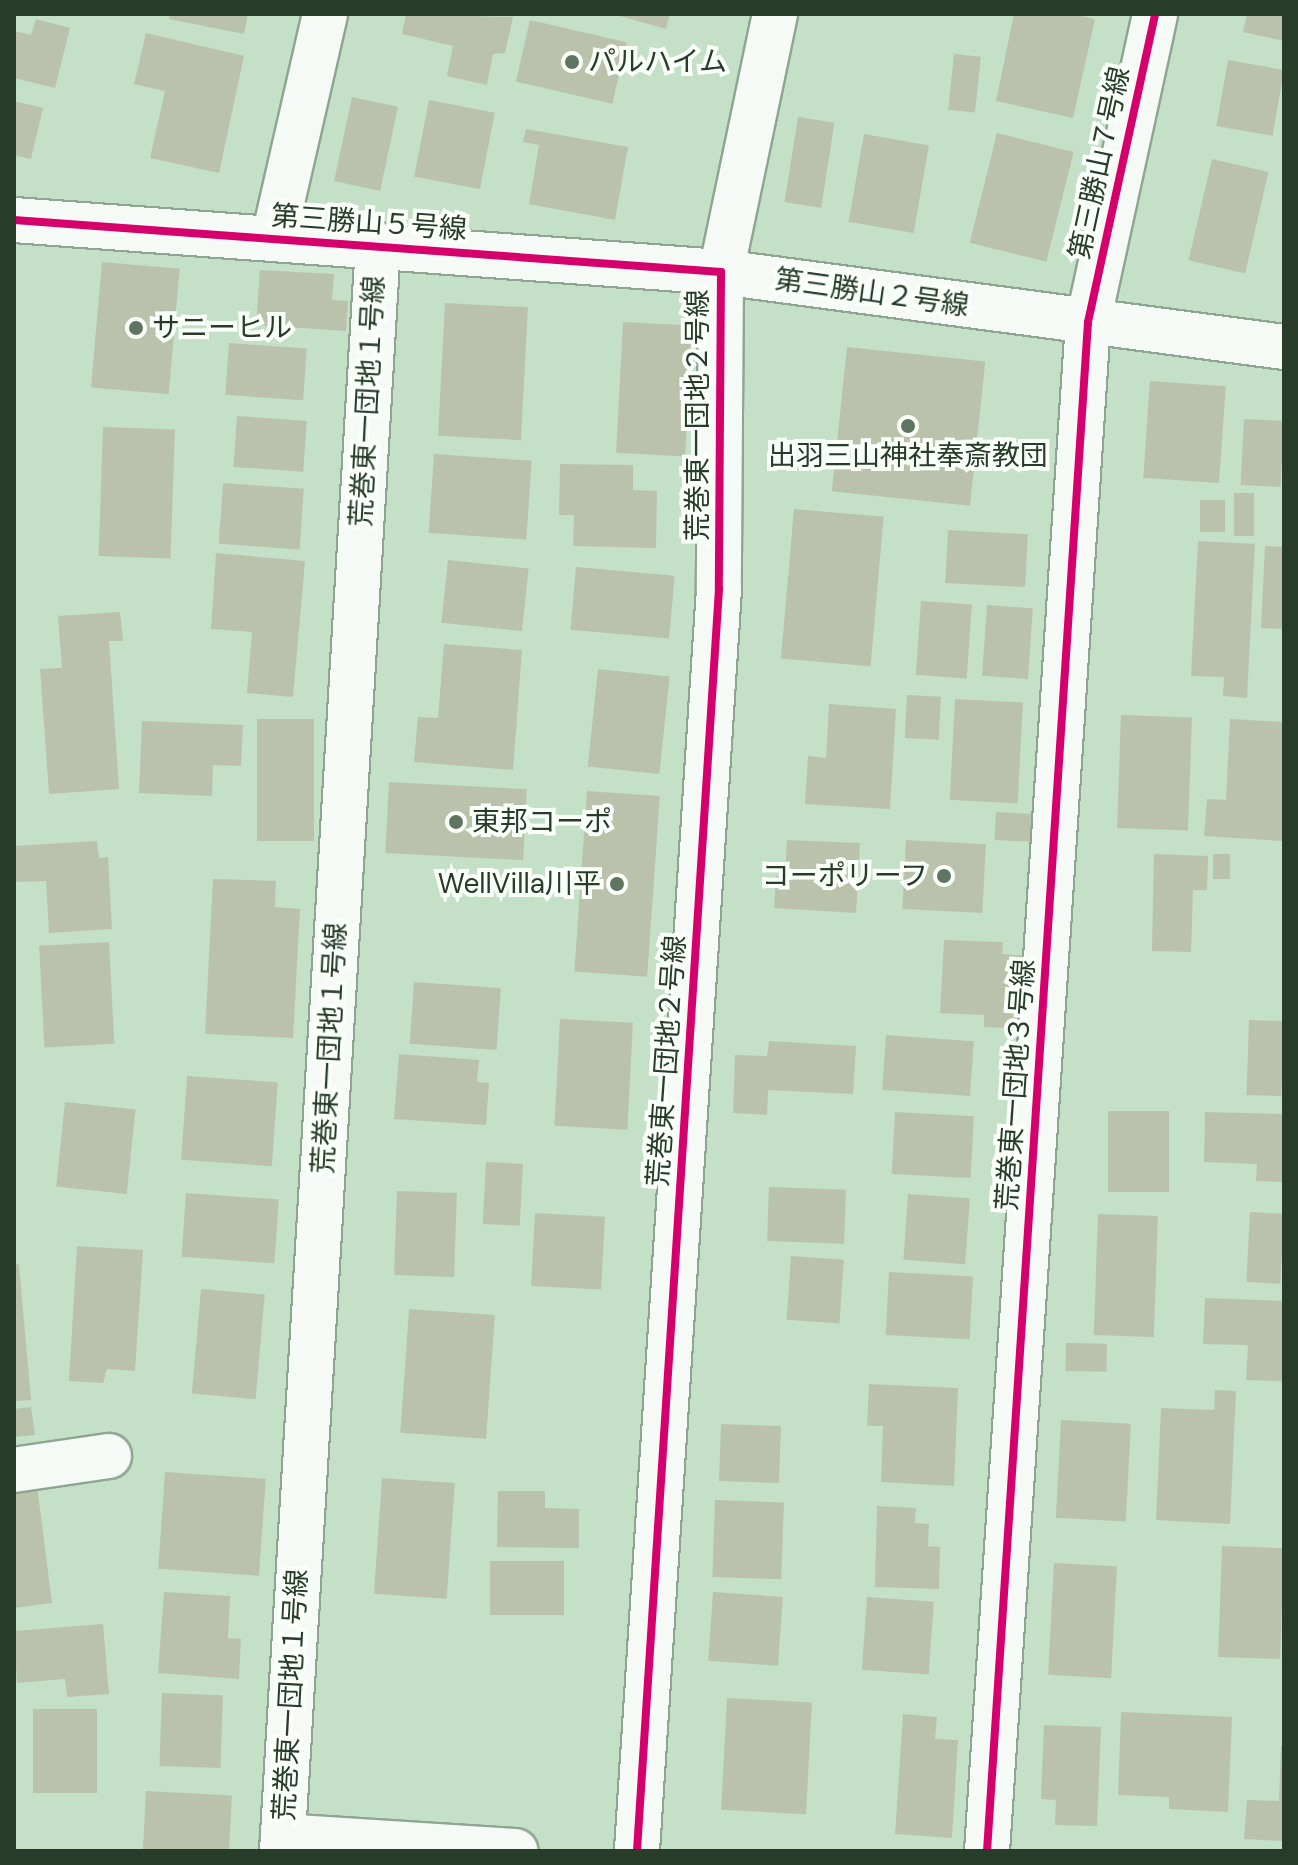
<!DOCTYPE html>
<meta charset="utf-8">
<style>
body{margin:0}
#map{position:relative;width:1298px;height:1865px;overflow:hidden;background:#c4e0c7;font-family:"DM Sans","Noto Sans JP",sans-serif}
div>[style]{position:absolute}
.building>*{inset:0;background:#bbc2ac;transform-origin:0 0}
.roads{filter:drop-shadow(2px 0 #8fa592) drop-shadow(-2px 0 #8fa592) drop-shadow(0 2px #8fa592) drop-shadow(0 -2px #8fa592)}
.minor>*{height:44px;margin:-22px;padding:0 22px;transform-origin:22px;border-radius:22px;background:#f6faf7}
.cycleway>*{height:8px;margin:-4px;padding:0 4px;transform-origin:4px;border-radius:4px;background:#d6006c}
.dots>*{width:22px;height:22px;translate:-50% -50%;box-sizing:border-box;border:4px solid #fafffa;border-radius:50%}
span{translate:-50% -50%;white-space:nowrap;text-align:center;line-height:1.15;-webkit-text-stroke:8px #fafffa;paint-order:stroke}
.poi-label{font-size:28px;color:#283c2a}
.left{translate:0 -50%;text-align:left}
.right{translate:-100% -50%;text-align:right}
.street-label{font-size:28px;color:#283c2a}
.frame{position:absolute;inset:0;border:16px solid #283c2a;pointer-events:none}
</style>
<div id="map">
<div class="building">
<i style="clip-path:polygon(170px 14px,248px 14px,244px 34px,169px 19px)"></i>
<i style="clip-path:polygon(406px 14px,513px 17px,505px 53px,493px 54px,487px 85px,447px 76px,453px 46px,402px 34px)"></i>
<i style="clip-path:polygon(613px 14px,670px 14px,666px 29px)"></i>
<i style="clip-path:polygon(1014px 14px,1071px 14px,1095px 19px,1073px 118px,996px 101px)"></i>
<i style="clip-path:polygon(1247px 14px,1284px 14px,1284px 41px,1243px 32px)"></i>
<i style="clip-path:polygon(36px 19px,70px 28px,55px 88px,14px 78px,14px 31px,31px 35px)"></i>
<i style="left:530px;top:20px;width:99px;height:63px;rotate:13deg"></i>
<i style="clip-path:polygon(146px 33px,244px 56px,219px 173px,150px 158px,165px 91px,134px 84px)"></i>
<i style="left:954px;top:54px;width:27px;height:56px;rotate:6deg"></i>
<i style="left:1228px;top:60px;width:57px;height:67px;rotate:10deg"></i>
<i style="left:352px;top:97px;width:47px;height:86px;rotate:12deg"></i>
<i style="left:429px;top:100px;width:67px;height:78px;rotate:11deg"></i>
<i style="clip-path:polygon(14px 101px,43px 108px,31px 159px,14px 155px)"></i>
<i style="left:798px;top:117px;width:37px;height:86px;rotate:9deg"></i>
<i style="clip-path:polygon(526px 129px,628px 147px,615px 220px,529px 204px,539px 145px,523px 142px)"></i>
<i style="left:997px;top:133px;width:79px;height:113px;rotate:14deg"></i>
<i style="left:864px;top:134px;width:66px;height:89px;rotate:10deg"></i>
<i style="left:1212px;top:159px;width:58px;height:104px;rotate:13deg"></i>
<i style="left:102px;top:262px;width:78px;height:126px;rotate:5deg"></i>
<i style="clip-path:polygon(260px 270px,334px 274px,332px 300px,348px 301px,346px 331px,256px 325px)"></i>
<i style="left:445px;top:303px;width:83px;height:133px;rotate:3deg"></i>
<i style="left:623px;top:322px;width:69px;height:131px;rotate:3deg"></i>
<i style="left:229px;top:343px;width:78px;height:52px;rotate:4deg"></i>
<i style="left:847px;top:347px;width:139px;height:145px;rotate:6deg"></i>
<i style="left:1150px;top:381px;width:76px;height:97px;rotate:4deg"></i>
<i style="left:237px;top:416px;width:70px;height:51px;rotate:4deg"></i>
<i style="left:1244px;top:419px;width:40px;height:66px;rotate:3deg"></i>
<i style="left:103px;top:427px;width:72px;height:129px;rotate:2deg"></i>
<i style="left:434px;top:454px;width:98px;height:79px;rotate:4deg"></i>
<i style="clip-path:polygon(560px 464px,633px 465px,633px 490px,657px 491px,656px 548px,573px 546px,574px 515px,559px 515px)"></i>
<i style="left:223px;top:483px;width:81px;height:61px;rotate:4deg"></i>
<i style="left:1234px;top:493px;width:20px;height:43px"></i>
<i style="left:1200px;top:500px;width:25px;height:32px"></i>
<i style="left:794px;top:509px;width:90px;height:150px;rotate:5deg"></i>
<i style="left:948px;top:530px;width:80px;height:53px;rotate:3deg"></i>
<i style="clip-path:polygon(1198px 541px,1255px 544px,1247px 698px,1223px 696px,1224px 677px,1191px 676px)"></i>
<i style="clip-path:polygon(1265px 546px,1284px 547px,1284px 629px,1261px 628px)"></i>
<i style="clip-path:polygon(216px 553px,305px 561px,293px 697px,247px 693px,252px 632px,211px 629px)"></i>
<i style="left:448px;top:560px;width:81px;height:63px;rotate:6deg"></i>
<i style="left:576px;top:567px;width:99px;height:63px;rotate:5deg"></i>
<i style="left:921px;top:601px;width:51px;height:74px;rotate:4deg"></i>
<i style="left:987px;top:605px;width:46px;height:71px;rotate:4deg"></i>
<i style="clip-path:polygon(120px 612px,123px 641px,109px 641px,119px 789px,49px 794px,40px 669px,62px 668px,58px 616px)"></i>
<i style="clip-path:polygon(444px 644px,522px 650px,513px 770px,414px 762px,418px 717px,438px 718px)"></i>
<i style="left:598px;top:669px;width:72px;height:98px;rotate:6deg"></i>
<i style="left:907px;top:695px;width:34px;height:43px;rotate:3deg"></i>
<i style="left:955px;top:699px;width:68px;height:101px;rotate:3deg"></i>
<i style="clip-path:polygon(829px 704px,896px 709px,890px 809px,805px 804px,808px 756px,826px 758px)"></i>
<i style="left:1121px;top:715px;width:71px;height:113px;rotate:2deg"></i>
<i style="left:257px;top:719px;width:57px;height:122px"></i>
<i style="clip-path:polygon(1230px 719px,1284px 722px,1284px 841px,1204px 836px,1207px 799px,1226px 800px)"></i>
<i style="clip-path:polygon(142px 721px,243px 725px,241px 766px,213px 765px,212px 796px,139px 793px)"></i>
<i style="left:389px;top:782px;width:138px;height:71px;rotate:3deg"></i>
<i style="left:587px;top:791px;width:73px;height:181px;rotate:4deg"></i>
<i style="left:996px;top:812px;width:41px;height:28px;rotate:3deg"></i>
<i style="clip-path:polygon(787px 840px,860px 843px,856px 913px,774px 908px,776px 876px,785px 876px)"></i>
<i style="left:906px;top:840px;width:80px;height:69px;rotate:3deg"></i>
<i style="clip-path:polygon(97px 841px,99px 858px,108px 857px,112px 929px,49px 933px,46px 881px,14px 882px,14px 846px)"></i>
<i style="clip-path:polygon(1154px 854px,1208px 856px,1207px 890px,1193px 890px,1191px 952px,1152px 951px)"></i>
<i style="left:1213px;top:854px;width:17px;height:25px"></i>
<i style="clip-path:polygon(213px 879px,276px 881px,275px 907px,300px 909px,293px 1038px,205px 1034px)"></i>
<i style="clip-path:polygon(944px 940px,1003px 942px,1002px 954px,1030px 956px,1027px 1029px,984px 1027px,984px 1015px,940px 1013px)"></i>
<i style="left:109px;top:942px;width:102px;height:70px;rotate:87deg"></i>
<i style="left:414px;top:982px;width:87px;height:62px;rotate:4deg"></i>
<i style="left:560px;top:1019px;width:73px;height:107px;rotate:3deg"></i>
<i style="left:1249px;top:1020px;width:35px;height:75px;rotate:2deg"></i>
<i style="left:886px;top:1035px;width:88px;height:55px;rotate:4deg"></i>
<i style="clip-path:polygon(769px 1041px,856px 1046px,853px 1094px,768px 1090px,767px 1115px,733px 1113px,735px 1055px,767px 1056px)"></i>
<i style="clip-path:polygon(399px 1054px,479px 1060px,477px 1082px,489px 1083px,486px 1125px,394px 1119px)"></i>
<i style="left:187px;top:1076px;width:91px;height:84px;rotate:4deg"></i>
<i style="left:65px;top:1102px;width:71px;height:85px;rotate:6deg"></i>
<i style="left:1108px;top:1111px;width:61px;height:81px"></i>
<i style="left:895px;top:1112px;width:79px;height:62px;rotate:3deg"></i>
<i style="clip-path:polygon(1205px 1112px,1284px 1114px,1284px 1182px,1256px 1181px,1257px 1164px,1204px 1162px)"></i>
<i style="left:486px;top:1162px;width:37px;height:62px;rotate:3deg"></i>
<i style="left:769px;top:1187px;width:77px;height:54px;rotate:2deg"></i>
<i style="left:397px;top:1191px;width:60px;height:84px;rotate:2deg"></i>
<i style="left:186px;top:1193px;width:93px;height:64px;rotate:4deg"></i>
<i style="left:908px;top:1194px;width:62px;height:66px;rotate:4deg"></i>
<i style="left:1250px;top:1212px;width:34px;height:70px;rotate:3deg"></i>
<i style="left:535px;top:1213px;width:70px;height:73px;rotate:3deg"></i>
<i style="left:1098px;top:1214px;width:60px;height:121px;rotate:2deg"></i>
<i style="clip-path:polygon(77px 1246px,143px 1250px,135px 1371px,107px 1369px,103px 1383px,69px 1381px)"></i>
<i style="left:791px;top:1256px;width:53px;height:64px;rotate:4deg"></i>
<i style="clip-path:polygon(19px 1264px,31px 1400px,14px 1401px,14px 1265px)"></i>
<i style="left:889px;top:1272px;width:84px;height:63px;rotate:3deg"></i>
<i style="left:201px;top:1289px;width:64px;height:105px;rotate:5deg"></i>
<i style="clip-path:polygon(1205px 1298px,1284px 1301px,1284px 1381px,1246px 1380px,1248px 1345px,1203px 1344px)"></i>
<i style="left:409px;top:1309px;width:86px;height:124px;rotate:4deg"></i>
<i style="left:1066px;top:1343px;width:41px;height:28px;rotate:1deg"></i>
<i style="clip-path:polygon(869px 1384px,958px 1388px,954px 1486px,881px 1482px,883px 1426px,867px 1426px)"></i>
<i style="clip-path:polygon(1215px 1390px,1236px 1391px,1230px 1524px,1156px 1520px,1161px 1408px,1214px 1410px)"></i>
<i style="clip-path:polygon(31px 1407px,35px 1435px,14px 1437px,14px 1409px)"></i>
<i style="left:1061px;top:1420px;width:70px;height:98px;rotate:3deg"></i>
<i style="left:721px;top:1424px;width:60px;height:57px;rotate:2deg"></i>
<i style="left:165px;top:1472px;width:101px;height:97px;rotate:4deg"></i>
<i style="clip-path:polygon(36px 1478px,52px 1603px,14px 1608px,14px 1481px)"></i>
<i style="left:382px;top:1478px;width:73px;height:116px;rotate:4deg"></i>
<i style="clip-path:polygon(498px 1491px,545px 1491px,545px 1508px,579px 1509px,579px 1548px,497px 1547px)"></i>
<i style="left:715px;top:1500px;width:69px;height:77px;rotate:2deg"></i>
<i style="clip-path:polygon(877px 1506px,916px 1508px,915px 1523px,929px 1524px,928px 1546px,940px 1547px,939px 1589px,875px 1587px)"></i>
<i style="left:1222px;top:1546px;width:62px;height:111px;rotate:2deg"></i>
<i style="left:490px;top:1561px;width:74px;height:54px"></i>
<i style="left:1054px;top:1563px;width:63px;height:112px;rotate:3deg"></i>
<i style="clip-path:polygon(164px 1592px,230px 1596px,228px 1638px,241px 1639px,239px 1679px,158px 1673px)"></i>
<i style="left:713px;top:1592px;width:70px;height:69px;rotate:4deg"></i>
<i style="left:867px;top:1597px;width:67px;height:73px;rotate:4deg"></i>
<i style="clip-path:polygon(103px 1624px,109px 1694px,67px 1697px,65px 1679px,17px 1683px,14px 1631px)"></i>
<i style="left:162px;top:1693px;width:61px;height:73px;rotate:2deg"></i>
<i style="left:727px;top:1698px;width:85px;height:112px;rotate:3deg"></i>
<i style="left:33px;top:1709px;width:64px;height:84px"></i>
<i style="clip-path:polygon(1121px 1712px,1232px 1717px,1228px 1812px,1169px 1809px,1169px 1797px,1118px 1795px)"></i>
<i style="clip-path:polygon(903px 1714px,937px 1717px,935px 1739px,958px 1740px,952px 1838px,895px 1834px)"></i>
<i style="clip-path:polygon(1044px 1725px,1101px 1727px,1097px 1826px,1055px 1825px,1056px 1800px,1041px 1799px)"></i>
<i style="clip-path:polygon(1281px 1746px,1284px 1746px,1284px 1841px,1244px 1839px,1247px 1800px,1279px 1801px)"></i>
<i style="left:146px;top:1791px;width:86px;height:60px;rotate:3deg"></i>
</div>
<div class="roads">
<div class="minor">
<i style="left:775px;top:14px;width:264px;rotate:101.8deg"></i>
<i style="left:721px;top:272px;width:568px;rotate:7.59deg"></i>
<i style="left:14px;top:220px;width:709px;rotate:4.21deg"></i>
<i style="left:721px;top:272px;width:317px;rotate:90.4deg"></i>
<i style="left:719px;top:589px;width:1265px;rotate:93.72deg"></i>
<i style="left:274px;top:237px;width:229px;rotate:-77.1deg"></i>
<i style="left:14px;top:1470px;width:96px;rotate:-8.4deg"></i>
<i style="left:283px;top:1836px;width:233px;rotate:3.7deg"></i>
<i style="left:282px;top:1851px;width:1609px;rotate:-86.58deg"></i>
<i style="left:987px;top:1851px;width:1532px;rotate:-86.22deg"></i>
<i style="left:1088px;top:322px;width:315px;rotate:-77.7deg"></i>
</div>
</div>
<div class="cycleway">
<i style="left:14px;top:220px;width:709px;rotate:4.21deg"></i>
<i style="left:721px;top:272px;width:317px;rotate:90.4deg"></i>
<i style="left:719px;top:589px;width:1265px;rotate:93.72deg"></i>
<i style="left:987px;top:1851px;width:1532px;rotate:-86.22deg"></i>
<i style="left:1088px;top:322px;width:315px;rotate:-77.7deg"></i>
</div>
<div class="dots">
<i style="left:572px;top:62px;background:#5f7561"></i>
<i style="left:136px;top:328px;background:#5f7561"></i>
<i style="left:908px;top:426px;background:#5f7561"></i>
<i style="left:456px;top:822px;background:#5f7561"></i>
<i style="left:944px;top:876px;background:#5f7561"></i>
<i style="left:617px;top:884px;background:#5f7561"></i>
</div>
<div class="poi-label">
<span class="left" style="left:588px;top:62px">パルハイム</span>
<span class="left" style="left:152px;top:328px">サニーヒル</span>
<span style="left:908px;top:456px">出羽三山神社奉斎教団</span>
<span class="left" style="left:472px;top:822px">東邦コーポ</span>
<span class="right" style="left:928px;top:876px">コーポリーフ</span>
<span class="right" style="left:601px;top:884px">WellVilla川平</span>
</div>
<div class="street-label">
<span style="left:1100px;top:163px;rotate:-78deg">第三勝山７号線</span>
<span style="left:369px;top:223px;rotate:4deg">第三勝山５号線</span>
<span style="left:872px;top:293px;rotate:8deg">第三勝山２号線</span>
<span style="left:368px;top:401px;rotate:-87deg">荒巻東一団地１号線</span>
<span style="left:698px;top:415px;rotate:-90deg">荒巻東一団地２号線</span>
<span style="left:330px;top:1048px;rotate:-87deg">荒巻東一団地１号線</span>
<span style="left:667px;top:1061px;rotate:-86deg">荒巻東一団地２号線</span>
<span style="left:1016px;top:1085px;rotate:-86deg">荒巻東一団地３号線</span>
<span style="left:291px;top:1695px;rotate:-87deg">荒巻東一団地１号線</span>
</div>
<div class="frame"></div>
</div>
